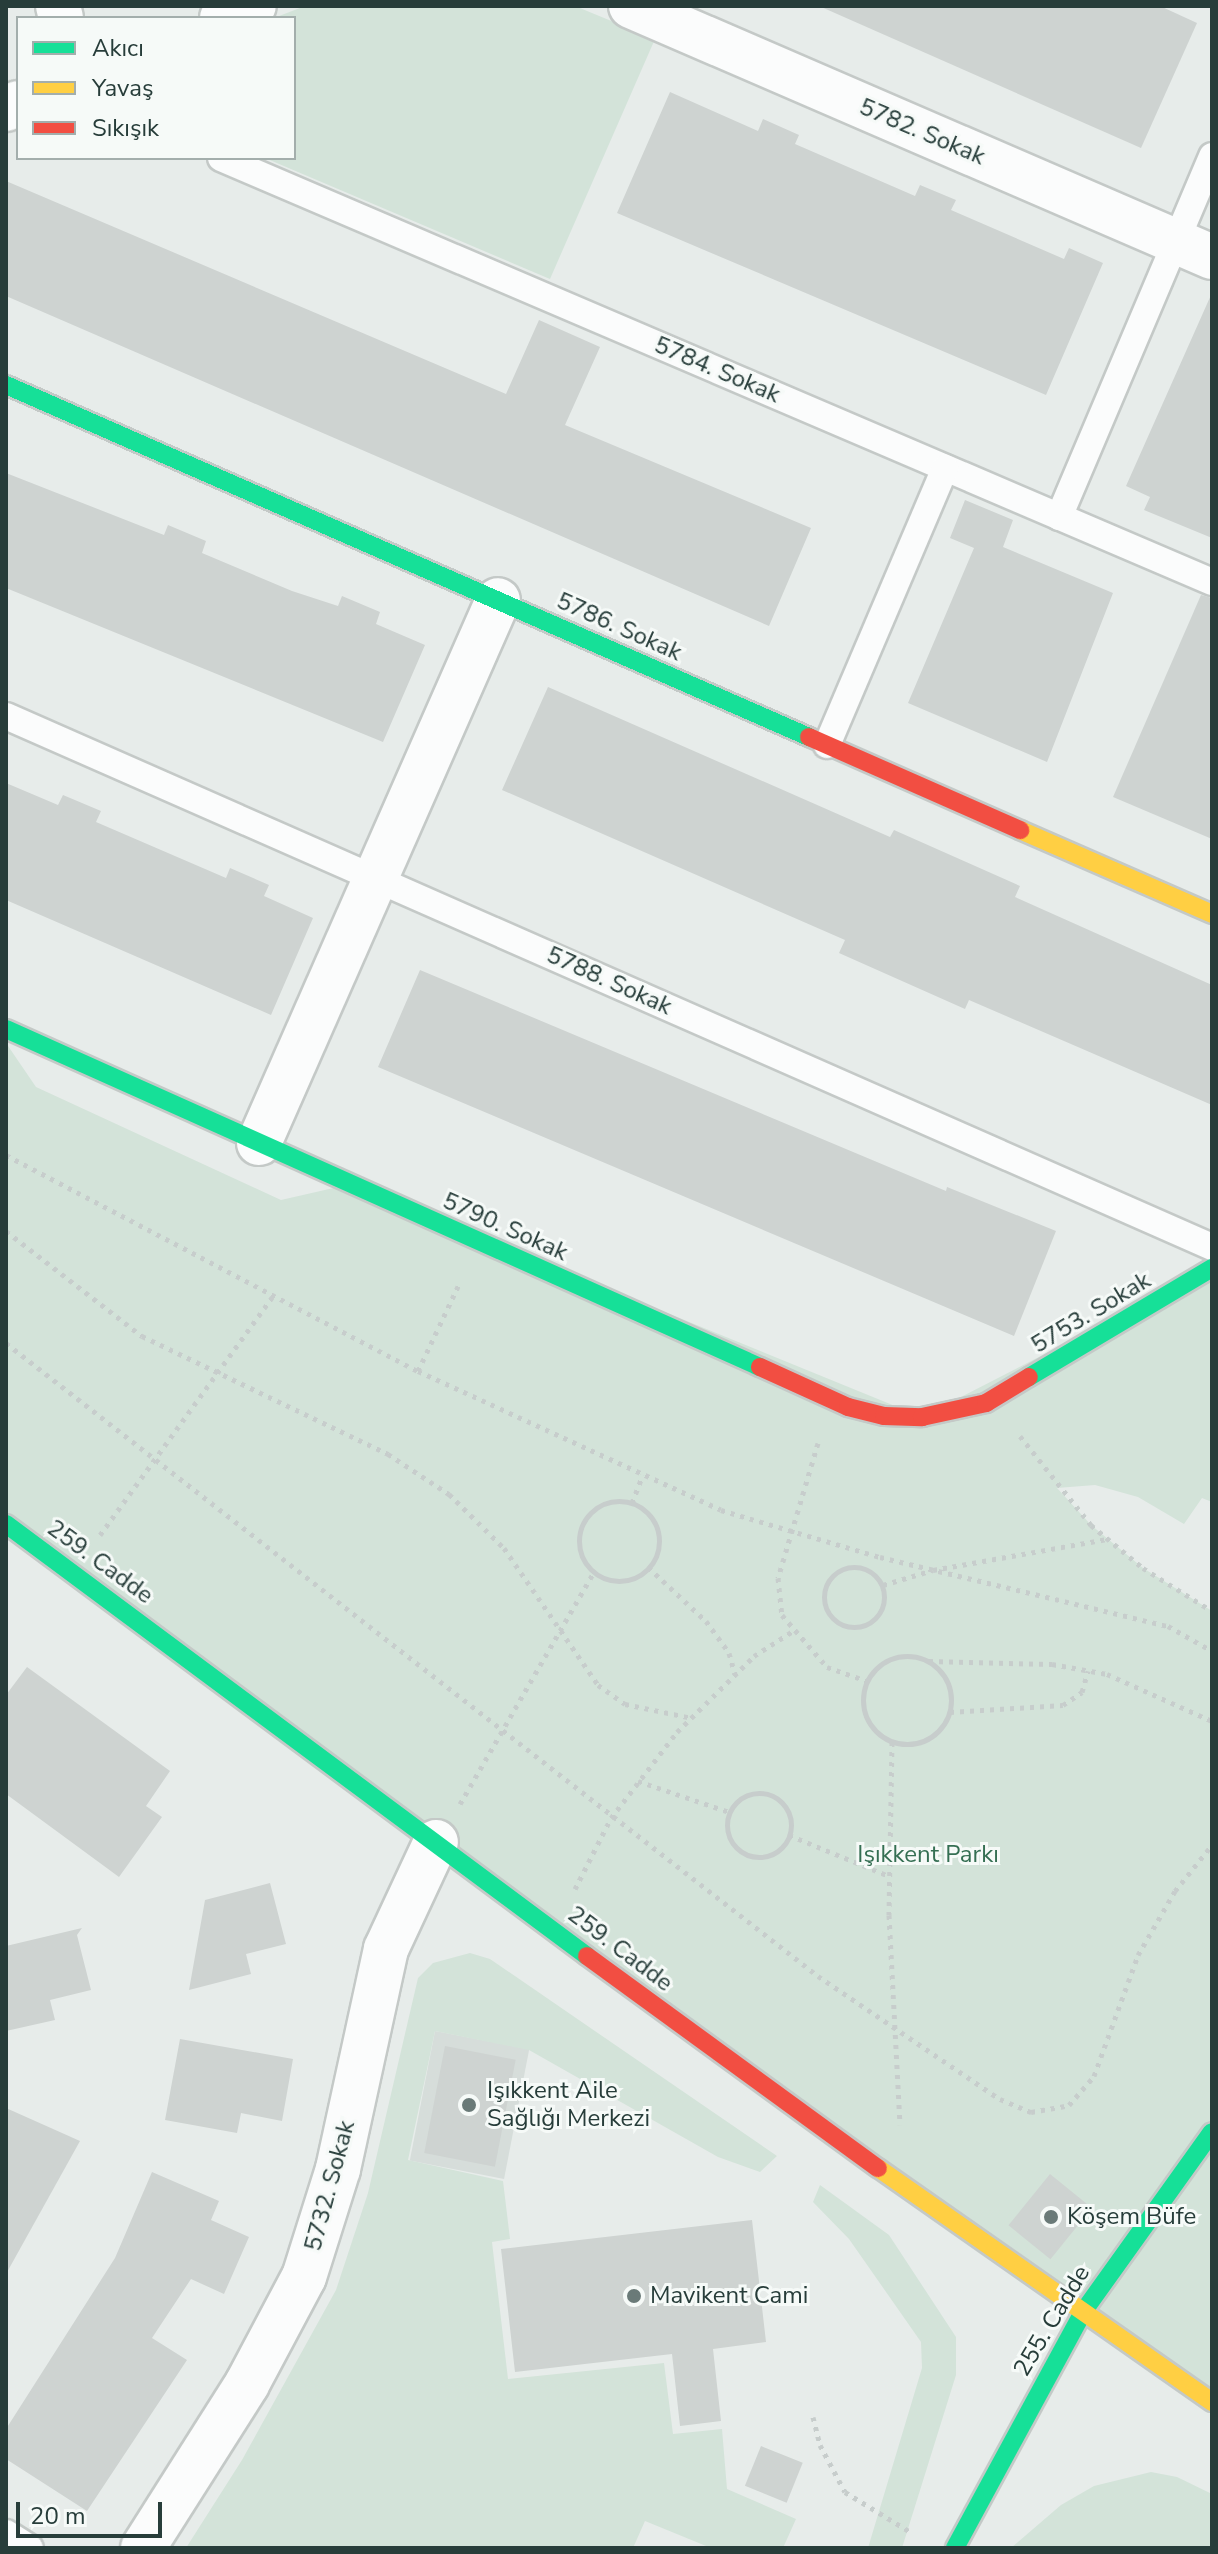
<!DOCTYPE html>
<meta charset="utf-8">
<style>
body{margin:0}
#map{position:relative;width:1218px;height:2554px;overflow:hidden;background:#e7ecea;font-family:"Nunito Sans",sans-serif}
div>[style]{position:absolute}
.built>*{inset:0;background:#d6ddda;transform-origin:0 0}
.green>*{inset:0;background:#d3e3d9}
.building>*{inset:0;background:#ced3d1;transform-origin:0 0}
.path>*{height:5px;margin-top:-2.5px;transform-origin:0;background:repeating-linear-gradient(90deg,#c7cdcc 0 4px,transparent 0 10px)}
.path>.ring{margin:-2.5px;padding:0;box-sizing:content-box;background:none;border:5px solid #c7cdcc;border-radius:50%}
.roads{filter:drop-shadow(2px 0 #c4c9c7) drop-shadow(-2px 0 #c4c9c7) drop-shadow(0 2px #c4c9c7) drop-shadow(0 -2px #c4c9c7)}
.lane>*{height:26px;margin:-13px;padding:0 13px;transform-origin:13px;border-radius:13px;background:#fbfcfc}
.street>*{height:44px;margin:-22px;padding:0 22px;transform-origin:22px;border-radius:22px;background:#fbfcfc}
.fast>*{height:18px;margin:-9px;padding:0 9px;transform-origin:9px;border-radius:9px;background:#16e098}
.slow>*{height:18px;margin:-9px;padding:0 9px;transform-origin:9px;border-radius:9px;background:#ffcf43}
.jam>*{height:18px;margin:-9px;padding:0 9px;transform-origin:9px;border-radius:9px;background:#f24e42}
.dots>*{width:22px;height:22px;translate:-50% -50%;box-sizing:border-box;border:4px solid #f6faf8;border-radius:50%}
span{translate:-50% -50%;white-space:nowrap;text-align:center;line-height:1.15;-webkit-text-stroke:6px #f6faf8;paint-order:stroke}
.street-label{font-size:24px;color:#273d3a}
.park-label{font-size:24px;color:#356f53}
.poi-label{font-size:24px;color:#273d3a}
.left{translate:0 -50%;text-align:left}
.frame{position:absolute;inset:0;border:8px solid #273d3a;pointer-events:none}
.legend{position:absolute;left:16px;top:16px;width:280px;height:144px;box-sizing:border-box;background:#f6faf8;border:2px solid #a3aeac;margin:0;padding:10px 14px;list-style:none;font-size:24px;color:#273d3a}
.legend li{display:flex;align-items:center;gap:16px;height:40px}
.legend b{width:40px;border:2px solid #a3aeac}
.scale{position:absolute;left:16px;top:2502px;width:146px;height:36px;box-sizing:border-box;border:4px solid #273d3a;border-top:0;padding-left:10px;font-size:24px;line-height:28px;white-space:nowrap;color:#273d3a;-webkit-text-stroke:6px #f6faf8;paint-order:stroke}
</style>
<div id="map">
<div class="built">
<i style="left:435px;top:2031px;width:96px;height:132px;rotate:11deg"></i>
</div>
<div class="green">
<i style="clip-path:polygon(305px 6px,575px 6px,655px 39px,550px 279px,265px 158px,294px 158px,294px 18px,274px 18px)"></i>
<i style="clip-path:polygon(6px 1043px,36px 1087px,281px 1200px,351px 1184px,922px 1417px,1212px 1268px,1212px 1502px,1202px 1498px,1184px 1524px,1138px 1497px,1095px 1485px,1057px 1488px,1091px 1525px,1143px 1568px,1212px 1611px,1212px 2402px,6px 1524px)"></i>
<i style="clip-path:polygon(470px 1953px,490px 1959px,777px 2156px,760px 2172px,718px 2157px,529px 2050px,435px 2031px,408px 2160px,503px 2181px,510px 2239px,492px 2242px,508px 2379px,664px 2363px,673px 2434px,722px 2429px,727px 2489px,796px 2519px,783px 2548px,711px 2548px,645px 2521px,633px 2548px,186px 2548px,242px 2460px,336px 2290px,368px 2193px,418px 1978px,433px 1963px)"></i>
<i style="clip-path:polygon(820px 2185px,889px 2235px,956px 2337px,956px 2375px,902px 2548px,868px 2548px,922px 2368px,921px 2342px,849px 2239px,813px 2202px)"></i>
<i style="clip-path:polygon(1151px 2472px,1177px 2477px,1212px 2494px,1212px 2548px,1011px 2548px,1061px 2505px,1094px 2486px)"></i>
</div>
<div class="building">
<i style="clip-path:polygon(819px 6px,1160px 6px,1197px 23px,1141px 148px)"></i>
<i style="clip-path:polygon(670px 92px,758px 131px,763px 119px,799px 135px,795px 144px,915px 196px,920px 185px,956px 200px,951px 210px,1064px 259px,1069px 248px,1103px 263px,1046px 395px,617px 213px)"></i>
<i style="clip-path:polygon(6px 181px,506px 394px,539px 320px,600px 347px,565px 425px,811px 528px,769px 626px,6px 296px)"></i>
<i style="clip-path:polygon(1211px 295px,1212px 295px,1212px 538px,1144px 510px,1150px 497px,1126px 486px)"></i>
<i style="clip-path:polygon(6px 473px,164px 535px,168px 525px,206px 541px,202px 553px,292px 591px,338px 606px,342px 596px,380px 612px,376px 624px,425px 645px,383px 742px,6px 588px)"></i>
<i style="clip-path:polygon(965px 500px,1013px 520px,1003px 547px,1113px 593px,1047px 762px,908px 703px,974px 548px,950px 538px)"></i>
<i style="clip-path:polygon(1201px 595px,1212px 598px,1212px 839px,1113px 797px)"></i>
<i style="clip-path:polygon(548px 687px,890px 837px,894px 830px,1020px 886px,1015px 897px,1212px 985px,1212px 1105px,969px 1000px,965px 1009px,839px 953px,845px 940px,502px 790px)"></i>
<i style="clip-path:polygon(6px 783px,58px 805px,63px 795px,101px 811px,96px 822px,226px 878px,230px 868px,269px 885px,264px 896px,313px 918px,271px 1015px,6px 900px)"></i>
<i style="clip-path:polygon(420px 970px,946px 1191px,947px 1187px,1056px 1231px,1014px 1336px,378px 1067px)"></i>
<i style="clip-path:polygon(27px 1667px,170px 1771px,146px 1806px,162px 1817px,119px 1877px,6px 1794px,6px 1695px)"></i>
<i style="clip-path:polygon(270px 1883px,286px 1944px,246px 1954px,251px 1974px,189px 1990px,205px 1900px)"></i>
<i style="clip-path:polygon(82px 1928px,77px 1935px,91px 1990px,50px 2000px,55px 2020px,6px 2031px,6px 1946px)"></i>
<i style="clip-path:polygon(180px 2039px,293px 2059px,282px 2121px,241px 2113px,237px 2133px,165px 2120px)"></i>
<i style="left:445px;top:2046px;width:72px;height:109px;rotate:11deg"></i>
<i style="clip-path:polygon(6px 2108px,80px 2141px,6px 2274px)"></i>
<i style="clip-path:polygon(152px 2172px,219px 2201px,211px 2220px,249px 2237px,224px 2294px,191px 2279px,152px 2338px,187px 2360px,87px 2511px,6px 2459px,6px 2429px,115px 2258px)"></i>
<i style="left:1050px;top:2174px;width:54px;height:66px;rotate:39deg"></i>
<i style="clip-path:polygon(752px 2220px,766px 2342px,713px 2349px,721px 2421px,680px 2426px,672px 2354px,515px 2372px,501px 2249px)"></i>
<i style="left:761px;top:2446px;width:45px;height:43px;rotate:22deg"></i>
</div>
<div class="path">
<i style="left:6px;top:1155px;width:465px;rotate:27.7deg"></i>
<i style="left:418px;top:1371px;width:333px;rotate:24.6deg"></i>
<i style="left:721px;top:1510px;width:166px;rotate:16.5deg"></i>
<i style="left:880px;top:1557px;width:296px;rotate:13.5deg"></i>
<i style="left:1168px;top:1626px;width:51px;rotate:29.6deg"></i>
<i style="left:6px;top:1231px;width:172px;rotate:37.7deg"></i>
<i style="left:142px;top:1336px;width:273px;rotate:25.6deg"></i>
<i style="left:388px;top:1454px;width:73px;rotate:33.3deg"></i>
<i style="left:449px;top:1494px;width:77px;rotate:44.5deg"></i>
<i style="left:504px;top:1548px;width:166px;rotate:55.5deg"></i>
<i style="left:598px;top:1685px;width:33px;rotate:35deg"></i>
<i style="left:625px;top:1704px;width:68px;rotate:11.8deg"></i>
<i style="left:6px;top:1343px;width:1030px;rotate:37.94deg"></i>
<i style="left:818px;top:1976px;width:220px;rotate:34.1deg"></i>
<i style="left:1000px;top:2099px;width:34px;rotate:23deg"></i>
<i style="left:1031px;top:2112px;width:39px;rotate:-10deg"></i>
<i style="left:1069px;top:2105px;width:38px;rotate:-49deg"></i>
<i style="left:1094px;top:2076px;width:129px;rotate:-70deg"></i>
<i style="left:1138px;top:1955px;width:74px;rotate:-60deg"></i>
<i style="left:1175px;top:1891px;width:59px;rotate:-51.2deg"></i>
<i style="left:418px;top:1371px;width:98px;rotate:-64.7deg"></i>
<i style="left:1020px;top:1436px;width:114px;rotate:51.4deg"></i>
<i style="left:1091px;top:1525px;width:67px;rotate:39.6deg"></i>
<i style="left:1143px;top:1568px;width:81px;rotate:31.9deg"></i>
<i style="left:818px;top:1443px;width:141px;rotate:106.5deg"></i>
<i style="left:778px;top:1578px;width:37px;rotate:84deg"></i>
<i style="left:782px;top:1615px;width:69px;rotate:49.1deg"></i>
<i style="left:827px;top:1667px;width:46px;rotate:19.2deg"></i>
<i class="ring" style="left:579px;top:1501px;width:75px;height:75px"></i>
<i style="left:632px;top:1503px;width:30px;rotate:-69deg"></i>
<i style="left:100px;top:1535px;width:294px;rotate:-54.1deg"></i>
<i class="ring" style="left:824px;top:1567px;width:55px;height:55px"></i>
<i style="left:648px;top:1567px;width:79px;rotate:43deg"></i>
<i style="left:706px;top:1621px;width:39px;rotate:54deg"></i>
<i style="left:729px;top:1653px;width:22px;rotate:74deg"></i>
<i style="left:883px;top:1585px;width:52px;rotate:-16.7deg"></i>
<i style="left:933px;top:1570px;width:177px;rotate:-10.1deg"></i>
<i class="ring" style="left:863px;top:1656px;width:83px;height:83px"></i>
<i style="left:929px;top:1661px;width:123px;rotate:1.4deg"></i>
<i style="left:1052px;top:1664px;width:56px;rotate:10.3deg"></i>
<i style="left:1107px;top:1674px;width:115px;rotate:24.1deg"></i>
<i style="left:950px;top:1712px;width:113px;rotate:-3.5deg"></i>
<i style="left:1063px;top:1705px;width:23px;rotate:-34deg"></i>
<i style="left:1082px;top:1692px;width:22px;rotate:-74deg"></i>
<i style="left:892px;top:1742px;width:173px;rotate:91deg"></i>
<i style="left:889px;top:1915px;width:210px;rotate:87deg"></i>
<i style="left:638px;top:1781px;width:96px;rotate:18.8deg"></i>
<i class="ring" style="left:727px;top:1793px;width:59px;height:59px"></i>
<i style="left:460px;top:1804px;width:268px;rotate:-60deg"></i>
<i style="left:789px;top:1835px;width:108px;rotate:22.3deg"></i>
<i style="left:575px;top:1889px;width:80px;rotate:-63.1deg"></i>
<i style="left:611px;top:1818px;width:108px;rotate:-52.5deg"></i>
<i style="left:677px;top:1732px;width:108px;rotate:-44.6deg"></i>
<i style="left:754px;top:1656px;width:46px;rotate:-32.7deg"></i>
<i style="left:813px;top:2417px;width:29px;rotate:76deg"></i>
<i style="left:820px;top:2445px;width:53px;rotate:62deg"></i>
<i style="left:845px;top:2492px;width:75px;rotate:31.4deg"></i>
</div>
<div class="roads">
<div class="lane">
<i style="left:221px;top:158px;width:1078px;rotate:23.16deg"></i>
<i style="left:1059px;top:517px;width:392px;rotate:-67deg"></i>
<i style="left:6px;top:716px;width:1318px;rotate:23.76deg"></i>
<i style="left:827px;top:745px;width:301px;rotate:-66.9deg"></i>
<i style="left:6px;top:2533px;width:28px;rotate:32deg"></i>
</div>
<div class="street">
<i style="left:58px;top:6px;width:12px;rotate:76deg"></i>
<i style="left:631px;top:6px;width:633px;rotate:23.37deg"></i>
<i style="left:222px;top:18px;width:34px;rotate:-21deg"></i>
<i style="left:6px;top:109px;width:13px;rotate:-27deg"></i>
<i style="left:259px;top:1143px;width:593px;rotate:-66.24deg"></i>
<i style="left:143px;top:2548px;width:194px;rotate:-57.6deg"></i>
<i style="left:247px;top:2384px;width:121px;rotate:-62deg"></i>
<i style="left:304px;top:2277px;width:113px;rotate:-72.5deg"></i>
<i style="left:338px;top:2169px;width:225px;rotate:-77.7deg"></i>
<i style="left:386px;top:1949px;width:118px;rotate:-65deg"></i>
</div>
<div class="fast">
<i style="left:6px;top:385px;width:877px;rotate:23.67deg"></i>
<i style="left:6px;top:1029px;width:826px;rotate:24.15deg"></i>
<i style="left:1029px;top:1377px;width:213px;rotate:-30.8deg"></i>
<i style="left:6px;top:1524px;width:724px;rotate:36.63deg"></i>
<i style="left:955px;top:2548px;width:268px;rotate:-61.5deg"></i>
<i style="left:1083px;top:2312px;width:221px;rotate:-54.4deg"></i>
</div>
<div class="slow">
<i style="left:1020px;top:830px;width:210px;rotate:23.6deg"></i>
<i style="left:878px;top:2168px;width:408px;rotate:35deg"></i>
</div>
<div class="jam">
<i style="left:809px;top:737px;width:231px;rotate:23.8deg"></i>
<i style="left:760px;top:1367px;width:97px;rotate:24.4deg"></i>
<i style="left:848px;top:1407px;width:37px;rotate:14deg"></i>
<i style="left:884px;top:1416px;width:38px;rotate:2deg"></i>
<i style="left:922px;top:1417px;width:66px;rotate:-12.3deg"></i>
<i style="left:986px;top:1403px;width:50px;rotate:-31.2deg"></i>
<i style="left:587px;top:1956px;width:360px;rotate:36.1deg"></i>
</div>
</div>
<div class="dots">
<i style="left:469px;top:2105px;background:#6a7a78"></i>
<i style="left:1051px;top:2217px;background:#6a7a78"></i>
<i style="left:634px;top:2296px;background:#6a7a78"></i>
</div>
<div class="street-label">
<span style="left:922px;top:132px;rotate:23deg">5782. Sokak</span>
<span style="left:717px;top:370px;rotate:23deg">5784. Sokak</span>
<span style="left:619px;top:627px;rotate:24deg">5786. Sokak</span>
<span style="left:609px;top:981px;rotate:24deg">5788. Sokak</span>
<span style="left:505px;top:1227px;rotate:24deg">5790. Sokak</span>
<span style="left:1091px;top:1313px;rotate:-31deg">5753. Sokak</span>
<span style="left:100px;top:1562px;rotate:36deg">259. Cadde</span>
<span style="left:620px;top:1949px;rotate:37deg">259. Cadde</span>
<span style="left:330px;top:2186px;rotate:-75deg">5732. Sokak</span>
<span style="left:1052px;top:2321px;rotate:-59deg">255. Cadde</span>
</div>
<div class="park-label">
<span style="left:928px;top:1855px">Işıkkent Parkı</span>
</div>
<div class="poi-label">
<span class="left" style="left:487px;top:2105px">Işıkkent Aile<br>Sağlığı Merkezi</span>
<span class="left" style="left:1067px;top:2217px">Köşem Büfe</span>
<span class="left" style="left:650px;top:2296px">Mavikent Cami</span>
</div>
<div class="frame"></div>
<ul class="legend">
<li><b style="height:10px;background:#16e098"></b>Akıcı</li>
<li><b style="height:10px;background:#ffcf43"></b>Yavaş</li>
<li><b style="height:10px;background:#f24e42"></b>Sıkışık</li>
</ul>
<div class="scale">20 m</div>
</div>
